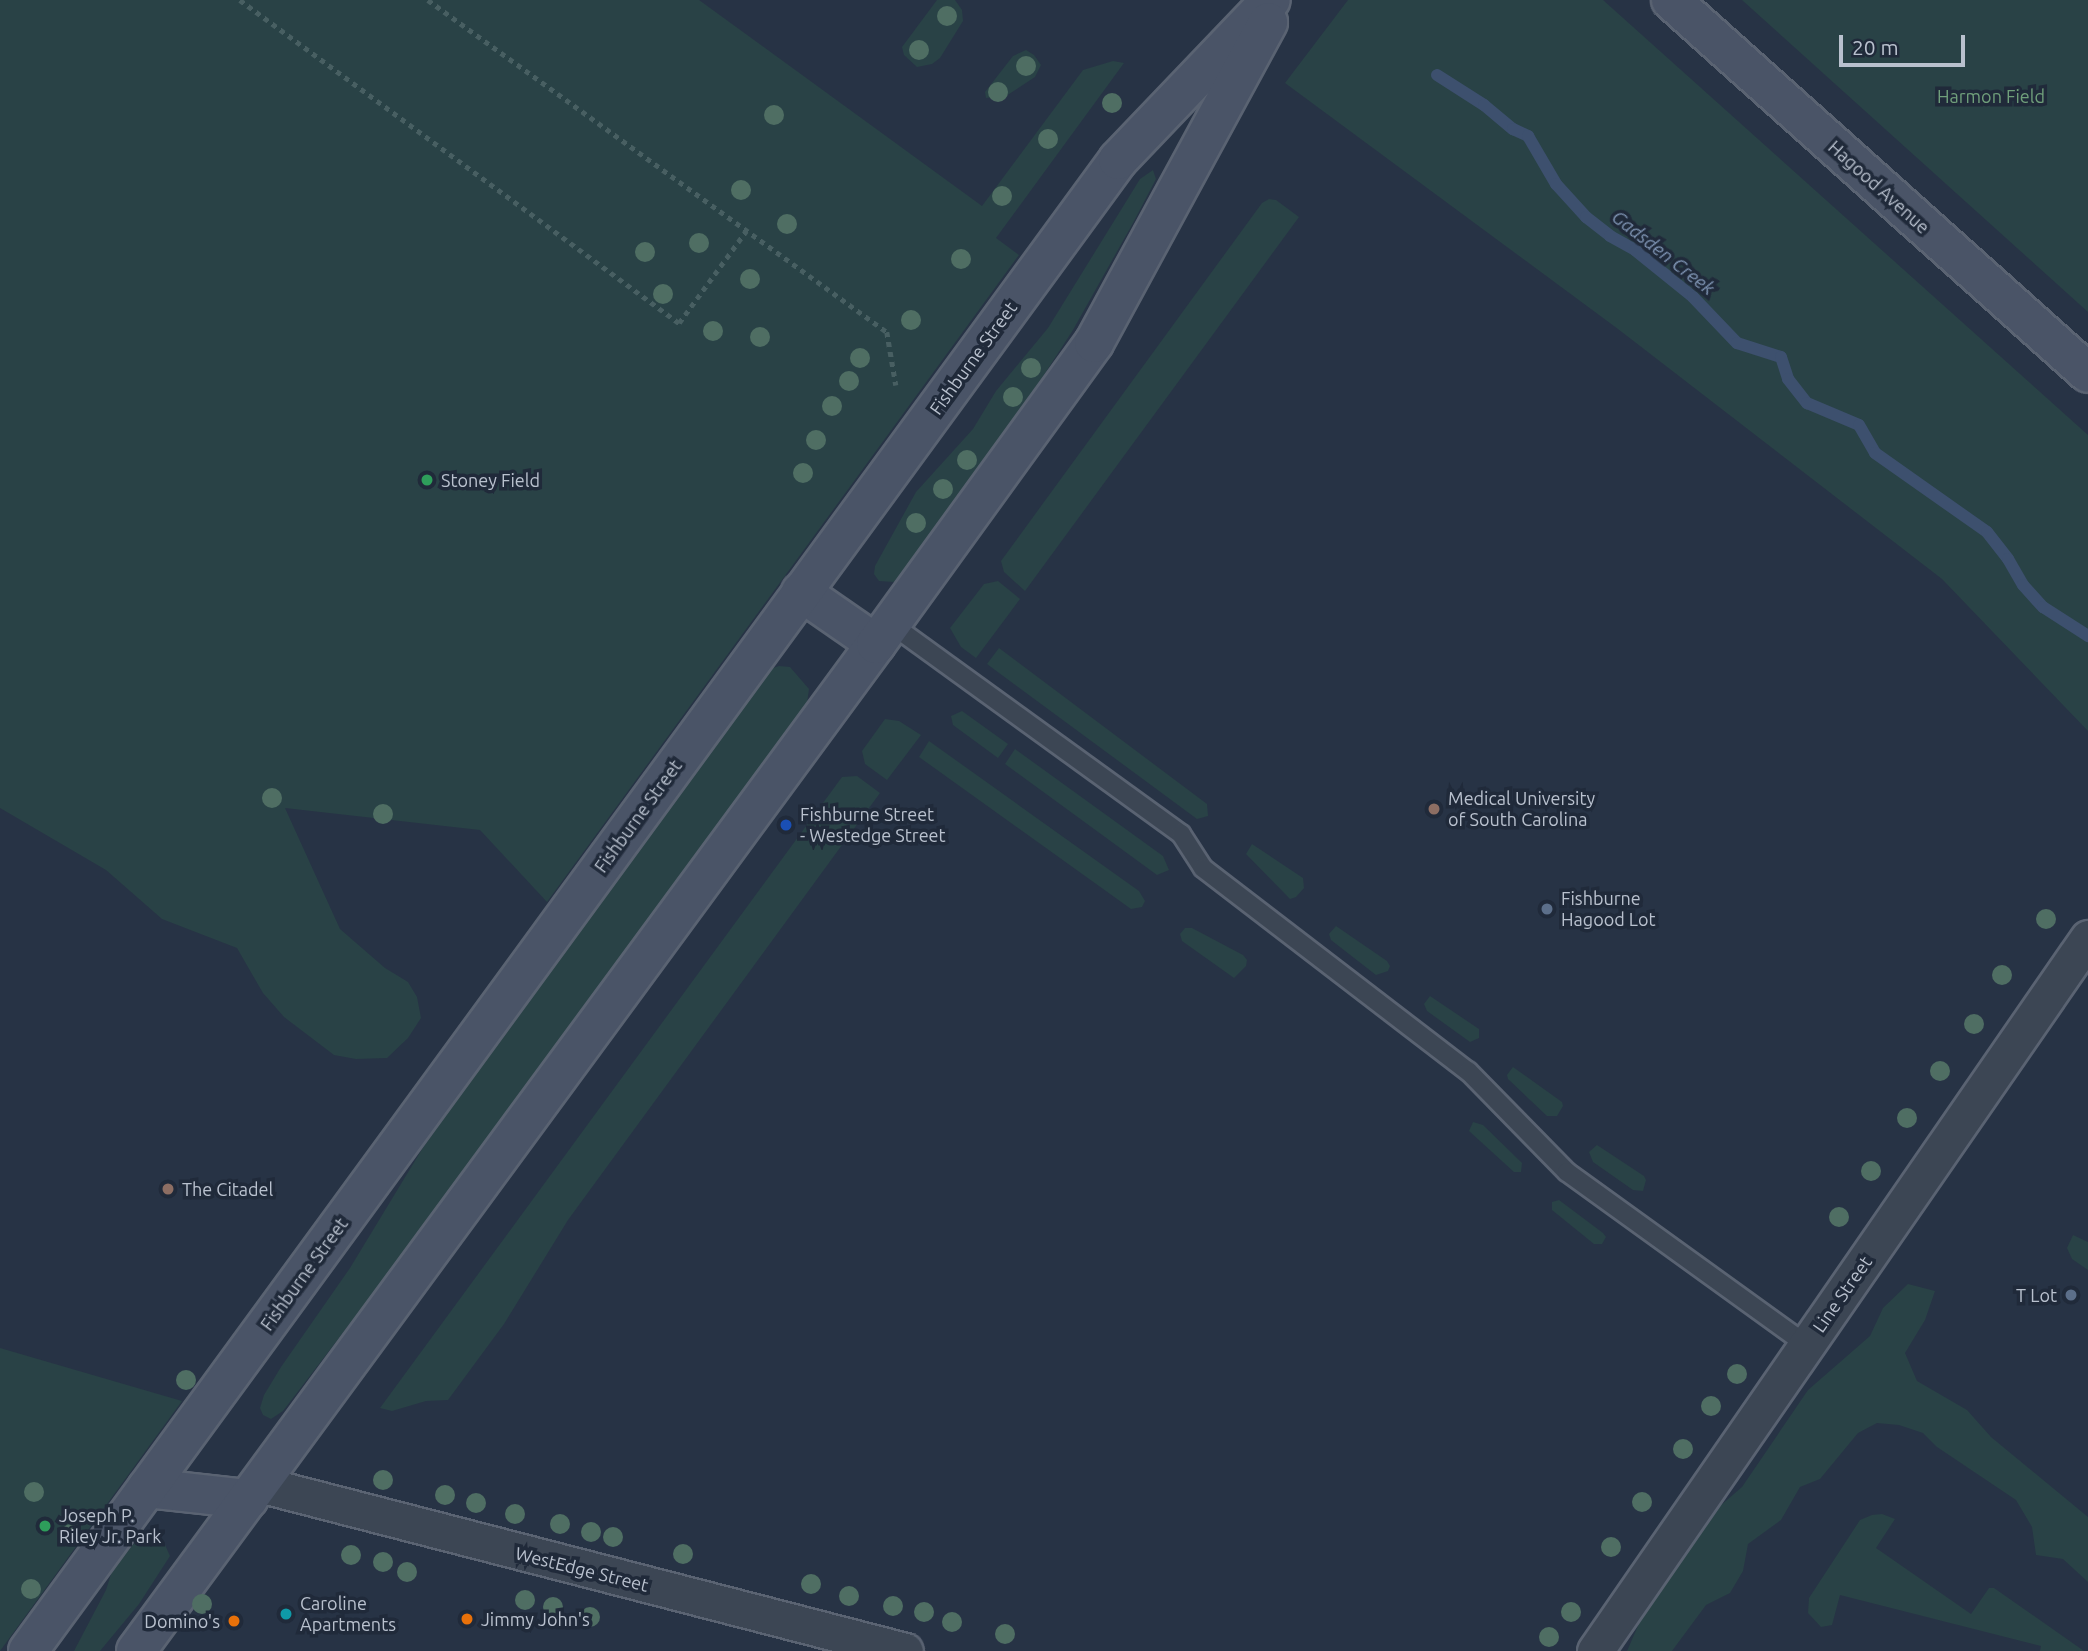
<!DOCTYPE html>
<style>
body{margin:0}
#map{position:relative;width:2088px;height:1651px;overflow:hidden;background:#273345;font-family:Ubuntu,sans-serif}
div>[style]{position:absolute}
.green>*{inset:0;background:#294246}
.stream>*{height:12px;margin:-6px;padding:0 6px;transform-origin:6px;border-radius:6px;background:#3d506e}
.path>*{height:4.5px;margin-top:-2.25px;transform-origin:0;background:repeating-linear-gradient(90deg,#485f62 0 5px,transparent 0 10px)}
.roads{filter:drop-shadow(2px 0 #5a6372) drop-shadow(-2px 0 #5a6372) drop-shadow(0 2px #5a6372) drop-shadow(0 -2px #5a6372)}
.lane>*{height:18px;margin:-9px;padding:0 9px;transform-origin:9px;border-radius:9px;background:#3c4654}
.street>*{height:35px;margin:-17.5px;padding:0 17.5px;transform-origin:17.5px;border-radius:17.5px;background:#3c4654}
.secondary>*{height:38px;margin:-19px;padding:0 19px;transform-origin:19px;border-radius:19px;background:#4a5467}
.trees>*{width:20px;height:20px;margin:-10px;border-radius:50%;background:#4f6e63}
.dots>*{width:19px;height:19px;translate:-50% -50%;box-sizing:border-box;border:4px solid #202a3a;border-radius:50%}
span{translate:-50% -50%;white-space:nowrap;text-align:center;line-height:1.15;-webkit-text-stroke:7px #202a3a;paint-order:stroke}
.park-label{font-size:18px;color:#709f7b}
.street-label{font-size:18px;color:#b9c1ce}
.poi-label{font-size:18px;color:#b9c1ce}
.left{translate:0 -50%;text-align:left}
.right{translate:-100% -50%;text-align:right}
.water-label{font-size:19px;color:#8096b5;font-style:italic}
.scale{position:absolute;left:1839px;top:35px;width:126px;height:32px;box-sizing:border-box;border:4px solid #b9c1ce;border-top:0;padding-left:9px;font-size:21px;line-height:24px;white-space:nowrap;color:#b9c1ce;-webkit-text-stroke:5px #202a3a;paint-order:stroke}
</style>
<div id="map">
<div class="green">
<i style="clip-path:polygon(0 0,699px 0,982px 206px,1083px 70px,1113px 61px,1124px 63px,996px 238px,1019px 255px,547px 902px,480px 830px,285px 808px,340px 929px,385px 968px,408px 982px,417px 997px,421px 1018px,408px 1038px,387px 1058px,356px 1059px,334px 1055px,284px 1017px,263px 993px,237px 948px,162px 919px,106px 870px,0 808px)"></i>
<i style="clip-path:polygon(937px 0,955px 0,962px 10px,963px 21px,940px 58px,932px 64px,917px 67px,904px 55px,902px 47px)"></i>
<i style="clip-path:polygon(1348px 0,1603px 0,2088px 435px,2088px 731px,1942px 579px,1618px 329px,1285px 83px)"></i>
<i style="clip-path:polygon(1742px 0,2088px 0,2088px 312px)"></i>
<i style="clip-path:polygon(1026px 50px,1034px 55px,1041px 65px,1035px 77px,1006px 96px,986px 98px,985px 92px,1013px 56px)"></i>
<i style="clip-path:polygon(1153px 170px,1156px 179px,1133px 223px,1073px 330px,1040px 381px,902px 576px,894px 582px,879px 581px,874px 574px,875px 566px,916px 492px,973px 429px,996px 391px,1048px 328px,1140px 179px)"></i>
<i style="clip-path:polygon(1269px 199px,1276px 200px,1299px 217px,1025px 591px,1004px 572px,1001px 561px,1262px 203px)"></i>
<i style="clip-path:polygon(998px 581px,1020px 599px,976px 658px,961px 647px,950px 628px,984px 584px)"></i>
<i style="clip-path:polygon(999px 648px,1207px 804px,1208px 816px,1197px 819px,987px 664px)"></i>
<i style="clip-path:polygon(779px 666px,790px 667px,809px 689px,807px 703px,799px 714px,401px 1257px,283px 1411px,271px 1419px,263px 1415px,260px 1408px,264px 1395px,281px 1367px,350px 1268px,424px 1146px,764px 671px)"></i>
<i style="clip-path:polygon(962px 711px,1008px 744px,998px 758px,953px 725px,951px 716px)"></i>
<i style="clip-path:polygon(885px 719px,899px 721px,921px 735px,887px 780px,865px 764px,862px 751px)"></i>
<i style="clip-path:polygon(929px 741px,1139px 891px,1145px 901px,1142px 907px,1131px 909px,919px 757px)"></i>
<i style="clip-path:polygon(1015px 749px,1163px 856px,1169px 870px,1157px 875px,1005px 764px)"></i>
<i style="clip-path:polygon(857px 776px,880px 793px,568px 1220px,504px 1324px,448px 1400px,426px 1401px,392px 1411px,380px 1408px,842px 777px)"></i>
<i style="clip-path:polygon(1252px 844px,1303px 878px,1304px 888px,1296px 897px,1290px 899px,1246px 854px)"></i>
<i style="clip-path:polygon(1336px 926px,1387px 961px,1390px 966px,1388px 971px,1376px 975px,1331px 940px,1329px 934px)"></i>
<i style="clip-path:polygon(1185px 928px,1192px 928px,1243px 955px,1247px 960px,1246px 966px,1234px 978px,1182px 941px,1180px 934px)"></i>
<i style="clip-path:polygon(1430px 996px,1479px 1029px,1479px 1038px,1470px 1042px,1427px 1011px,1424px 1004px)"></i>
<i style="clip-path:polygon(1513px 1067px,1562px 1102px,1563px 1106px,1557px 1116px,1547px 1116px,1508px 1079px,1507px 1075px)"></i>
<i style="clip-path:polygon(1473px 1122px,1483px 1125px,1522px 1163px,1521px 1172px,1514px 1172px,1469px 1131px)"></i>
<i style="clip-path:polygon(1597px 1145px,1644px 1176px,1646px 1180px,1643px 1191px,1633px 1190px,1593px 1162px,1589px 1152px)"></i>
<i style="clip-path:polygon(1559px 1200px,1603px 1233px,1606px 1237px,1602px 1244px,1594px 1244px,1552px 1210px,1552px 1202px)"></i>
<i style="clip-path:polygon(2073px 1235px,2088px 1242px,2088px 1270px,2072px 1259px,2067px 1248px)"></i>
<i style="clip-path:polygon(1908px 1284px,1935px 1291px,1925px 1320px,1905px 1353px,1917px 1381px,1967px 1410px,1991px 1437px,2088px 1517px,2088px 1582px,2063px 1559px,2036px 1555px,2032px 1527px,2016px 1500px,1937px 1447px,1923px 1433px,1899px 1425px,1877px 1423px,1858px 1433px,1820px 1479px,1800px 1487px,1781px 1520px,1748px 1544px,1743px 1571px,1730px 1593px,1706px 1605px,1672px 1651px,1627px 1651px,1641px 1619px,1720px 1506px,1742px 1487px,1808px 1390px,1870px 1336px,1883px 1308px)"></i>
<i style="clip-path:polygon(0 1348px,182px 1401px,0 1651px)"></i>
<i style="clip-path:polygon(1882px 1514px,1895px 1519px,1876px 1548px,1971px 1614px,1989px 1588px,1994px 1588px,2084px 1651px,2040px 1651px,2041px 1646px,1840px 1595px,1832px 1625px,1821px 1627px,1808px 1613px,1809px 1598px,1860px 1520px,1872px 1515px)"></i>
<i style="clip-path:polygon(146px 1533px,162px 1538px,170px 1556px,139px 1604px,100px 1651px,74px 1651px,106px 1590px,112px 1571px,138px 1538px)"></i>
</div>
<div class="stream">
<i style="left:1437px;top:75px;width:56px;rotate:32.6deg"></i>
<i style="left:1484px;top:105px;width:38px;rotate:40deg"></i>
<i style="left:1513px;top:129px;width:17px;rotate:25deg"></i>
<i style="left:1528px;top:136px;width:56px;rotate:59.7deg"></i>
<i style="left:1556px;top:184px;width:45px;rotate:47.7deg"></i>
<i style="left:1586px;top:217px;width:31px;rotate:38deg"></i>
<i style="left:1610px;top:236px;width:29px;rotate:29deg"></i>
<i style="left:1635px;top:250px;width:75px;rotate:39deg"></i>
<i style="left:1693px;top:297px;width:64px;rotate:46.3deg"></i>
<i style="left:1737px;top:343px;width:46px;rotate:17.7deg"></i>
<i style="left:1781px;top:357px;width:23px;rotate:72deg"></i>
<i style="left:1788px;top:379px;width:31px;rotate:52deg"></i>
<i style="left:1807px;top:403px;width:56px;rotate:22.9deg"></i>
<i style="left:1859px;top:425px;width:32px;rotate:60deg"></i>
<i style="left:1875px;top:453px;width:137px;rotate:35.2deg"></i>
<i style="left:1987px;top:532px;width:34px;rotate:52deg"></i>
<i style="left:2008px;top:559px;width:30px;rotate:60deg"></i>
<i style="left:2023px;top:585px;width:30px;rotate:48deg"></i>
<i style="left:2043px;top:607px;width:54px;rotate:32.8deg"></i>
</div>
<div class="path">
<i style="left:240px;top:0;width:545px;rotate:36.34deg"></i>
<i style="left:679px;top:323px;width:114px;rotate:-53.9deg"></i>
<i style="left:428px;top:0;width:566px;rotate:35.88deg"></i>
<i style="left:887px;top:332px;width:54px;rotate:80.4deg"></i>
</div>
<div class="roads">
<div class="lane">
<i style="left:891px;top:624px;width:358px;rotate:35.9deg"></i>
<i style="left:1181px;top:834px;width:40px;rotate:57.1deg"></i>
<i style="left:1203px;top:868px;width:334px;rotate:37.5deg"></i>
<i style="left:1468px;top:1071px;width:141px;rotate:45.6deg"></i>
<i style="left:1567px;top:1172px;width:296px;rotate:35.8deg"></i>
</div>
<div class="street">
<i style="left:259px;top:1484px;width:667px;rotate:14.49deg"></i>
<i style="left:1595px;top:1651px;width:867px;rotate:-55.34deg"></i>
</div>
<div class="secondary">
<i style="left:1671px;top:0;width:559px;rotate:41.81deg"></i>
<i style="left:801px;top:592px;width:91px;rotate:34.7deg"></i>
<i style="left:147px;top:1488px;width:102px;rotate:6.2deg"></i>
<i style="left:28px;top:1651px;width:1847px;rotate:-53.83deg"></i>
<i style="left:1118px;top:160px;width:221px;rotate:-46.3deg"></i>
<i style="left:136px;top:1651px;width:1250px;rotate:-53.69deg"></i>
<i style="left:876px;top:644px;width:372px;rotate:-54.1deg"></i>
<i style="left:1094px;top:343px;width:365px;rotate:-61.5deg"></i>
</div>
</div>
<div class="trees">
<i style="left:947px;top:16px"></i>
<i style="left:919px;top:50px"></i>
<i style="left:1026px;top:66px"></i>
<i style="left:998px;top:92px"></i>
<i style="left:1112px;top:103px"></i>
<i style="left:774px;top:115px"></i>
<i style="left:1048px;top:139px"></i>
<i style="left:741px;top:190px"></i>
<i style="left:1002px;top:196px"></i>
<i style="left:787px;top:224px"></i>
<i style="left:699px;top:243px"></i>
<i style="left:645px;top:252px"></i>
<i style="left:961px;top:259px"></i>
<i style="left:750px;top:279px"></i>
<i style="left:663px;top:294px"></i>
<i style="left:911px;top:320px"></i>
<i style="left:713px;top:331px"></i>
<i style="left:760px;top:337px"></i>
<i style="left:860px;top:358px"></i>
<i style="left:1031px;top:368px"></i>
<i style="left:849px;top:381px"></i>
<i style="left:1013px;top:397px"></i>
<i style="left:832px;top:406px"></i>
<i style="left:816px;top:440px"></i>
<i style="left:967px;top:460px"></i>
<i style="left:803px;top:473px"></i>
<i style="left:943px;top:489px"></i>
<i style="left:916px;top:523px"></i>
<i style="left:272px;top:798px"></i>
<i style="left:383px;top:814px"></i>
<i style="left:2046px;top:919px"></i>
<i style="left:2002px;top:975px"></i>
<i style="left:1974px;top:1024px"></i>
<i style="left:1940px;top:1071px"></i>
<i style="left:1907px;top:1118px"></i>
<i style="left:1871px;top:1171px"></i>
<i style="left:1839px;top:1217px"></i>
<i style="left:1737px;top:1374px"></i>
<i style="left:186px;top:1380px"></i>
<i style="left:1711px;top:1406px"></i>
<i style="left:1683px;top:1449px"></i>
<i style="left:383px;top:1480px"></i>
<i style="left:34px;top:1492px"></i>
<i style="left:445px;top:1495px"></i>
<i style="left:1642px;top:1502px"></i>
<i style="left:476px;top:1503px"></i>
<i style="left:515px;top:1514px"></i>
<i style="left:560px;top:1524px"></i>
<i style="left:591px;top:1532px"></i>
<i style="left:71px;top:1534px"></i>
<i style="left:613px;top:1537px"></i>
<i style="left:1611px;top:1547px"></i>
<i style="left:683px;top:1554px"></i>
<i style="left:351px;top:1555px"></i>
<i style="left:383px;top:1562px"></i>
<i style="left:407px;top:1572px"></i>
<i style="left:811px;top:1584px"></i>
<i style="left:31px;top:1589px"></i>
<i style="left:849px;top:1596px"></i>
<i style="left:525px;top:1600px"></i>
<i style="left:202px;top:1604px"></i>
<i style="left:893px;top:1606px"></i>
<i style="left:553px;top:1607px"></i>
<i style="left:924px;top:1612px"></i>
<i style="left:1571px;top:1612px"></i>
<i style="left:590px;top:1617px"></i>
<i style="left:952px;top:1622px"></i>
<i style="left:1005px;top:1634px"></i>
<i style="left:1549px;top:1637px"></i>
</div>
<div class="dots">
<i style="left:427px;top:480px;background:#2e9e5b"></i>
<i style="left:1434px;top:809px;background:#8d6e63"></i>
<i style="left:786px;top:825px;background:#1a4fb4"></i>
<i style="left:1547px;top:909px;background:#5c6f8a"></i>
<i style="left:168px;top:1189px;background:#8d6e63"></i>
<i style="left:2071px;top:1295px;background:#5c6f8a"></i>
<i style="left:45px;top:1526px;background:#2e9e5b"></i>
<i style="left:286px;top:1614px;background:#0f9aa8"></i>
<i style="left:467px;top:1619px;background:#e8710a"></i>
<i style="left:234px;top:1621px;background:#e8710a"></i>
</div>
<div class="park-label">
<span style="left:1991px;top:96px">Harmon Field</span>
</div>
<div class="street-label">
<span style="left:1879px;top:187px;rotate:42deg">Hagood Avenue</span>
<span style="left:973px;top:358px;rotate:-54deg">Fishburne Street</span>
<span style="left:638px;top:816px;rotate:-54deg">Fishburne Street</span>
<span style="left:304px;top:1274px;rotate:-54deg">Fishburne Street</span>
<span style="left:1842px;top:1294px;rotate:-55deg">Line Street</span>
<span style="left:582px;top:1569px;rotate:14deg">WestEdge Street</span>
</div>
<div class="poi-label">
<span class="left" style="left:441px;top:480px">Stoney Field</span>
<span class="left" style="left:1448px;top:809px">Medical University<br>of South Carolina</span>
<span class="left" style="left:800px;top:825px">Fishburne Street<br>- Westedge Street</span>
<span class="left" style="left:1561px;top:909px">Fishburne<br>Hagood Lot</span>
<span class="left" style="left:182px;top:1189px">The Citadel</span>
<span class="right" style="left:2057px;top:1295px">T Lot</span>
<span class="left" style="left:59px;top:1526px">Joseph P.<br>Riley Jr. Park</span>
<span class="left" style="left:300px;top:1614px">Caroline<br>Apartments</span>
<span class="left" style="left:481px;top:1619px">Jimmy John's</span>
<span class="right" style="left:220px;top:1621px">Domino's</span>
</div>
<div class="water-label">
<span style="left:1663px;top:253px;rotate:38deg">Gadsden Creek</span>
</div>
<div class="scale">20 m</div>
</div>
